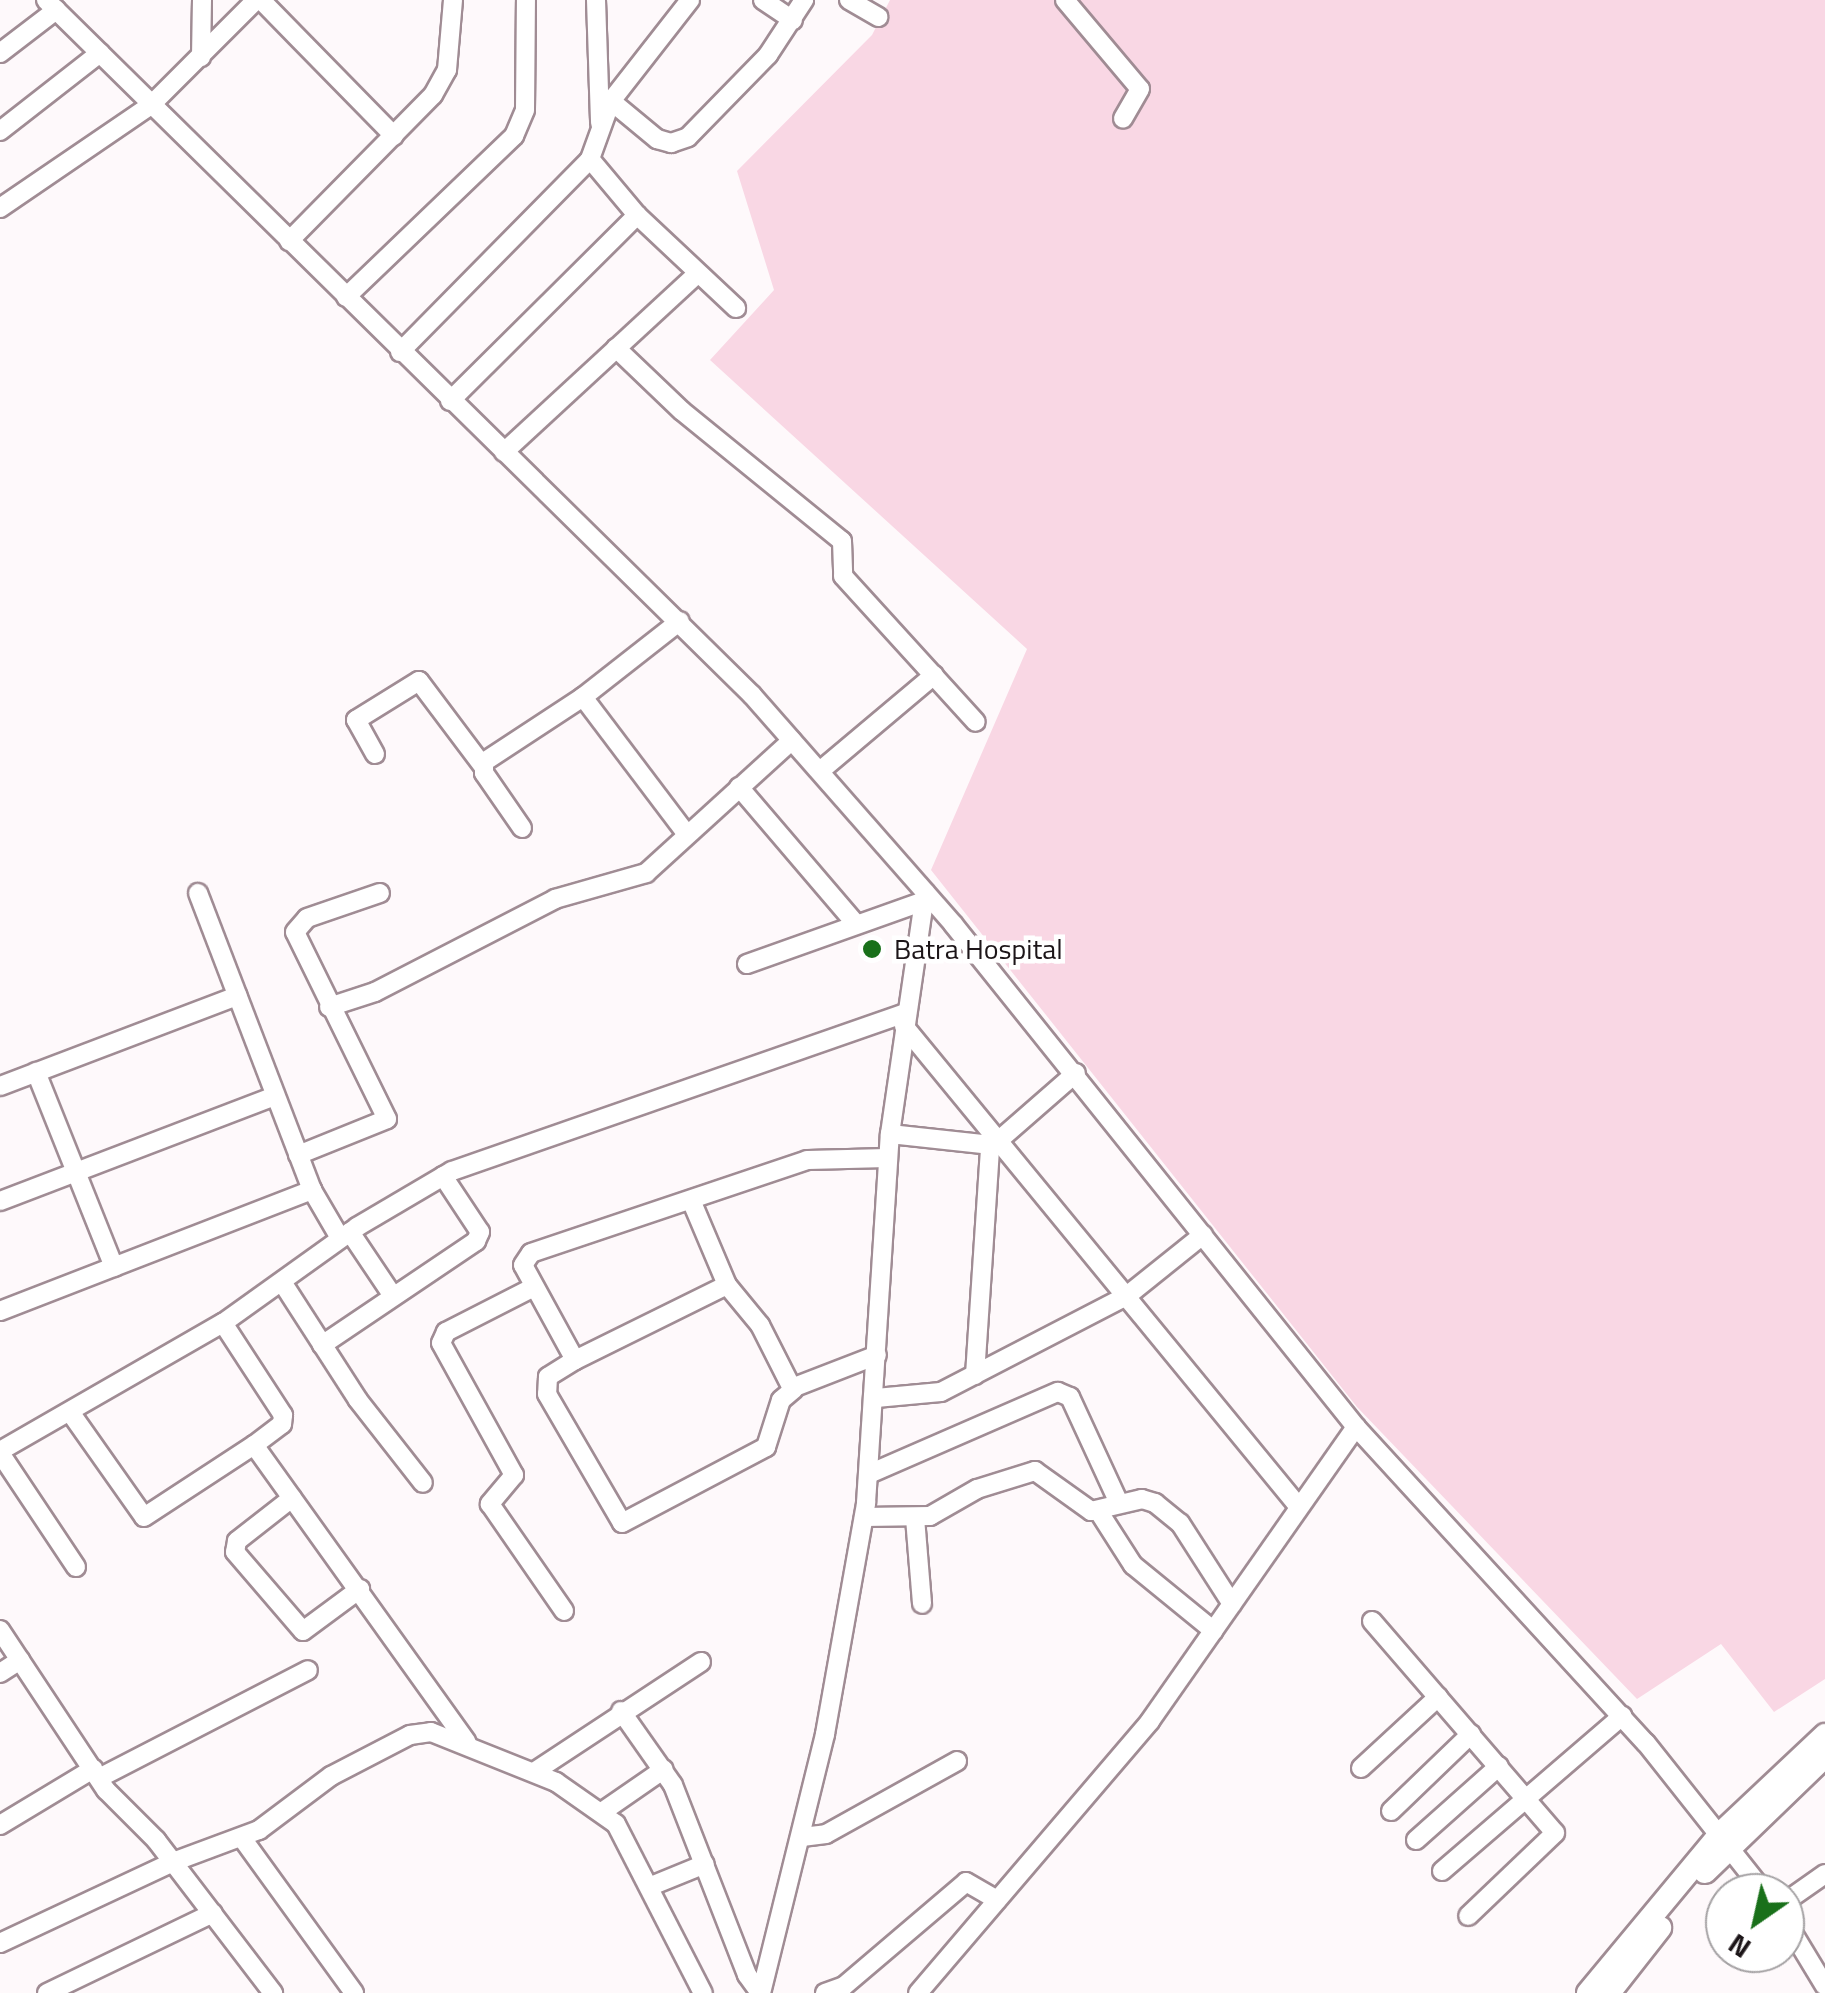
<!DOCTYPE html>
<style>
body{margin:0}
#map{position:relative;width:1825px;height:1993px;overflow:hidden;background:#fef9fb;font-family:"Titillium Web",sans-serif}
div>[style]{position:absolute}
.green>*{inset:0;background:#f9d7e4}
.roads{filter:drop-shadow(2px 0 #a08c94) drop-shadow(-2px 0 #a08c94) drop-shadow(0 2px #a08c94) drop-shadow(0 -2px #a08c94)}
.minor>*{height:18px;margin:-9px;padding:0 9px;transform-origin:9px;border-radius:9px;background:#fff}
.major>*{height:22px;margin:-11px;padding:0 11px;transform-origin:11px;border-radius:11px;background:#fff}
.dots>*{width:28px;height:28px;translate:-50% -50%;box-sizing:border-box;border:5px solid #fff;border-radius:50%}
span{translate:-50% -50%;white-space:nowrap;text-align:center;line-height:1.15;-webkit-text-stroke:9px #fff;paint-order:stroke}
.poi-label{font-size:28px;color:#1c1518}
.left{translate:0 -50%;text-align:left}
.north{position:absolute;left:1705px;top:1873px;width:100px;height:100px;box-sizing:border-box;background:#fff;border:2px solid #a4a1a3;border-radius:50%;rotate:214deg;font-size:28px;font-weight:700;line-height:40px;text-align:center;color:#1c1518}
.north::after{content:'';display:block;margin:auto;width:35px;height:45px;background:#19701a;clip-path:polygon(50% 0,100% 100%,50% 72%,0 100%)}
</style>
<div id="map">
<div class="green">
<i style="clip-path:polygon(890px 0,1825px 0,1825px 1679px,1774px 1712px,1721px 1644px,1637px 1699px,1357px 1407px,931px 870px,1027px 649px,710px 360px,774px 290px,737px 171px,872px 35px)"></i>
</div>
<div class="roads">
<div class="minor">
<i style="left:46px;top:0;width:991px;rotate:44.55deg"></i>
<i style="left:752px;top:695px;width:305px;rotate:48.7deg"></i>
<i style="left:953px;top:924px;width:645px;rotate:51.3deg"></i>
<i style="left:1356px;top:1427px;width:429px;rotate:47.5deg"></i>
<i style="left:1646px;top:1743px;width:191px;rotate:51.6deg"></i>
<i style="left:261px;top:0;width:190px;rotate:45.6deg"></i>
<i style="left:596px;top:0;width:123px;rotate:88.1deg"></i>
<i style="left:690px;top:0;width:128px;rotate:128deg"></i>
<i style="left:611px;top:101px;width:62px;rotate:109.9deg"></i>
<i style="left:590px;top:159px;width:73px;rotate:50deg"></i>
<i style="left:637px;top:215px;width:136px;rotate:43.2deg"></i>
<i style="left:763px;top:0;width:36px;rotate:34deg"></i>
<i style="left:849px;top:0;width:34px;rotate:30deg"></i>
<i style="left:1065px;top:0;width:116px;rotate:49.9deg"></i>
<i style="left:1140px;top:89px;width:34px;rotate:120deg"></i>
<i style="left:0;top:53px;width:71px;rotate:-37.5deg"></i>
<i style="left:201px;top:57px;width:57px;rotate:-89deg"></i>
<i style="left:611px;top:101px;width:60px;rotate:39.6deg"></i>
<i style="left:657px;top:139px;width:15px;rotate:16deg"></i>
<i style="left:671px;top:143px;width:18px;rotate:-19deg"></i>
<i style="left:688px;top:137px;width:115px;rotate:-45.7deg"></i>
<i style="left:768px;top:55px;width:66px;rotate:-56.8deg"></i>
<i style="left:0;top:131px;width:127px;rotate:-38deg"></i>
<i style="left:0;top:208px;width:183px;rotate:-34.3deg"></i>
<i style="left:151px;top:105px;width:148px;rotate:-45deg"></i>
<i style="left:289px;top:241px;width:205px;rotate:-45.4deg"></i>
<i style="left:433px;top:95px;width:29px;rotate:-61deg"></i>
<i style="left:447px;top:70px;width:70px;rotate:-85.1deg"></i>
<i style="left:346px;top:297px;width:233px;rotate:-43.8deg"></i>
<i style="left:514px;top:136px;width:28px;rotate:-67deg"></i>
<i style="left:525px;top:110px;width:110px;rotate:-89.5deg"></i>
<i style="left:616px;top:348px;width:91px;rotate:43.7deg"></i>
<i style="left:682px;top:411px;width:206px;rotate:39.1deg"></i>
<i style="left:842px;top:541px;width:35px;rotate:88deg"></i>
<i style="left:843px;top:576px;width:197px;rotate:47.7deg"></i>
<i style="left:400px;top:352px;width:271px;rotate:-45.4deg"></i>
<i style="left:450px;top:401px;width:264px;rotate:-44.8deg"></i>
<i style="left:504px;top:452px;width:263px;rotate:-42.7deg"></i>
<i style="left:583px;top:697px;width:171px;rotate:52.9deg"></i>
<i style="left:375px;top:754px;width:39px;rotate:-119deg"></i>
<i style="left:356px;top:720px;width:74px;rotate:-31.8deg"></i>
<i style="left:419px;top:681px;width:105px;rotate:53.1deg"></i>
<i style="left:820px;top:771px;width:149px;rotate:-40.1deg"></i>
<i style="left:739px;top:787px;width:179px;rotate:49.5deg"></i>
<i style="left:522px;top:828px;width:67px;rotate:-124.6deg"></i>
<i style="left:484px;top:773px;width:11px;rotate:-90deg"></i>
<i style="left:484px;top:762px;width:118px;rotate:-33.3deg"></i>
<i style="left:583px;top:697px;width:123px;rotate:-38.1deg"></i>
<i style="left:198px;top:893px;width:318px;rotate:69deg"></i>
<i style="left:747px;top:964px;width:188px;rotate:-19.6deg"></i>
<i style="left:329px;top:1007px;width:48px;rotate:-18.1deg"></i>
<i style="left:375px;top:992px;width:203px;rotate:-27.3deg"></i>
<i style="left:555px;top:899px;width:95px;rotate:-15.9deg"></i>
<i style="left:646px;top:873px;width:197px;rotate:-42.3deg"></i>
<i style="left:904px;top:1026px;width:622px;rotate:50.61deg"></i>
<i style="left:36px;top:1072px;width:210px;rotate:68.2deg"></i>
<i style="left:0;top:1086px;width:254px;rotate:-20.8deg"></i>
<i style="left:890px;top:1134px;width:102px;rotate:6.2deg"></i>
<i style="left:298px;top:1155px;width:96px;rotate:-22deg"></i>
<i style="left:387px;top:1119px;width:208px;rotate:-116.2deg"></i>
<i style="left:295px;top:932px;width:18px;rotate:-49deg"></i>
<i style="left:307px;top:918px;width:77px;rotate:-18.9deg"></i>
<i style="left:691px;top:1200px;width:92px;rotate:67deg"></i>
<i style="left:727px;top:1285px;width:52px;rotate:50.5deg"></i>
<i style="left:760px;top:1325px;width:71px;rotate:63.1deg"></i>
<i style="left:792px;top:1388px;width:91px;rotate:-21.2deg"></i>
<i style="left:0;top:1201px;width:294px;rotate:-20.9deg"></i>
<i style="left:350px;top:1232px;width:77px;rotate:56.1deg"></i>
<i style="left:282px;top:1282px;width:140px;rotate:57.2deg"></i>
<i style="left:358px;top:1400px;width:105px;rotate:51.9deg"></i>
<i style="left:727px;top:1285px;width:169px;rotate:153.7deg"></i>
<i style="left:575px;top:1360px;width:108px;rotate:-118.7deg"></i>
<i style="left:523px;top:1265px;width:14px;rotate:-56deg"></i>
<i style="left:531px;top:1253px;width:291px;rotate:-18.6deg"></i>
<i style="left:807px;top:1160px;width:81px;rotate:-1.4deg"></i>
<i style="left:534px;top:1287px;width:99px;rotate:152.9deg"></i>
<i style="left:446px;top:1332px;width:12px;rotate:114deg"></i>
<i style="left:441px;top:1343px;width:151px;rotate:61.1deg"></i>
<i style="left:514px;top:1475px;width:38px;rotate:130deg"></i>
<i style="left:490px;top:1504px;width:130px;rotate:55.3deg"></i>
<i style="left:0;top:1311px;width:335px;rotate:-21.2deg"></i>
<i style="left:312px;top:1190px;width:56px;rotate:59.7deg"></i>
<i style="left:223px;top:1323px;width:110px;rotate:56.9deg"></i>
<i style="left:283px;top:1415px;width:9px;rotate:96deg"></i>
<i style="left:282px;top:1424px;width:35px;rotate:143deg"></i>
<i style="left:322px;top:1345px;width:186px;rotate:-34deg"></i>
<i style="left:476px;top:1241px;width:10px;rotate:-66deg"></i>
<i style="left:480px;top:1232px;width:67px;rotate:-123.5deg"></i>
<i style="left:575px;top:1360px;width:32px;rotate:148deg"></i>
<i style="left:548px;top:1377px;width:17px;rotate:93deg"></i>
<i style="left:547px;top:1394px;width:149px;rotate:59.8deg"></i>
<i style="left:622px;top:1523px;width:163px;rotate:-27.8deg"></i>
<i style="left:766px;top:1447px;width:49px;rotate:-72.3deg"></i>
<i style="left:781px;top:1400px;width:17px;rotate:-40deg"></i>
<i style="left:975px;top:1375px;width:227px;rotate:-86.2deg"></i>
<i style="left:990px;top:1148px;width:114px;rotate:-41.1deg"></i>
<i style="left:876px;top:1398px;width:65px;rotate:-5.3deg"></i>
<i style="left:941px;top:1392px;width:211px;rotate:-27.4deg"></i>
<i style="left:1128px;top:1295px;width:96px;rotate:-38.7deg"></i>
<i style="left:70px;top:1412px;width:128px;rotate:54.8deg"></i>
<i style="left:144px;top:1517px;width:131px;rotate:-33.2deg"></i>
<i style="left:254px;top:1445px;width:365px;rotate:54.4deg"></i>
<i style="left:0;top:1451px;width:257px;rotate:-29.9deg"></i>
<i style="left:223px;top:1323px;width:165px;rotate:-35.6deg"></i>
<i style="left:357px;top:1227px;width:110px;rotate:-30.5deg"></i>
<i style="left:452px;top:1171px;width:481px;rotate:-19.2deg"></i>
<i style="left:0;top:1453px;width:137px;rotate:56.3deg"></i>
<i style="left:869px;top:1474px;width:206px;rotate:-23.5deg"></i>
<i style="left:1058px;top:1392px;width:13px;rotate:23deg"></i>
<i style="left:1070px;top:1397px;width:117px;rotate:65.2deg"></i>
<i style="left:292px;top:1498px;width:70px;rotate:142deg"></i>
<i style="left:237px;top:1541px;width:11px;rotate:100deg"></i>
<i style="left:235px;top:1552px;width:104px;rotate:49.3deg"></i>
<i style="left:303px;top:1631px;width:71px;rotate:-36.4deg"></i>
<i style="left:1099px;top:1512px;width:63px;rotate:57.3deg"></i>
<i style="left:1133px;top:1565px;width:104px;rotate:39.2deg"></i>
<i style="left:864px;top:1517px;width:66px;rotate:-0.9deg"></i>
<i style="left:930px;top:1516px;width:54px;rotate:-29.9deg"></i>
<i style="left:977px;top:1489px;width:61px;rotate:-17.2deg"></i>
<i style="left:1035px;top:1471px;width:69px;rotate:35.5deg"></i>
<i style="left:1091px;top:1511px;width:52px;rotate:-13.2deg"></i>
<i style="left:1142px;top:1499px;width:14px;rotate:17deg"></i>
<i style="left:1155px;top:1503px;width:32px;rotate:39deg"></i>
<i style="left:1180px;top:1523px;width:96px;rotate:57.3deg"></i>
<i style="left:915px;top:1518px;width:86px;rotate:85.3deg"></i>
<i style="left:1372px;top:1621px;width:280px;rotate:49.2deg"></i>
<i style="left:1555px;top:1833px;width:120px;rotate:136.3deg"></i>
<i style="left:0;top:1630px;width:192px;rotate:56.5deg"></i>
<i style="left:106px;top:1790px;width:71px;rotate:45deg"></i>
<i style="left:156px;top:1840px;width:193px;rotate:52.6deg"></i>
<i style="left:0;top:1673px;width:24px;rotate:-33deg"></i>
<i style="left:621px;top:1711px;width:90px;rotate:54.9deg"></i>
<i style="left:673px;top:1785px;width:204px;rotate:68.7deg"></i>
<i style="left:747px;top:1975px;width:22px;rotate:54deg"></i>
<i style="left:1361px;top:1768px;width:105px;rotate:-42.7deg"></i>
<i style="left:534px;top:1772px;width:200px;rotate:-33.4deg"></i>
<i style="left:99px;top:1778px;width:235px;rotate:-27.3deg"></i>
<i style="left:1391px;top:1811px;width:111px;rotate:-43.9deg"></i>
<i style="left:602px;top:1812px;width:75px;rotate:-34.7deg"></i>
<i style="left:0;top:1825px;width:109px;rotate:-31.1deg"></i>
<i style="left:802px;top:1837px;width:24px;rotate:-7deg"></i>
<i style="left:826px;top:1834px;width:150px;rotate:-29.1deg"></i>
<i style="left:242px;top:1838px;width:191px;rotate:54.1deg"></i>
<i style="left:1416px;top:1840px;width:111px;rotate:-41.7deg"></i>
<i style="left:1442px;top:1871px;width:238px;rotate:-40.7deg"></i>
<i style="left:651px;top:1886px;width:58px;rotate:-22.2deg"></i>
<i style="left:1785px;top:1902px;width:49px;rotate:-35deg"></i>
<i style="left:1785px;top:1920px;width:77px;rotate:58.8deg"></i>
<i style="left:0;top:1943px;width:191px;rotate:-25.1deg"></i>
<i style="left:173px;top:1862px;width:92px;rotate:-20.4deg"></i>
<i style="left:259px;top:1830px;width:90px;rotate:-36.9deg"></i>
<i style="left:331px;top:1776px;width:89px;rotate:-27.4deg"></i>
<i style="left:410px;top:1735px;width:21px;rotate:-8deg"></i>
<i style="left:431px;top:1732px;width:135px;rotate:21.8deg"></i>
<i style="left:556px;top:1782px;width:73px;rotate:35deg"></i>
<i style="left:616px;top:1824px;width:190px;rotate:62.8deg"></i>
<i style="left:47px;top:1993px;width:184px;rotate:-25.7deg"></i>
<i style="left:761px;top:1993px;width:267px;rotate:-76.1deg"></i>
<i style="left:825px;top:1734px;width:235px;rotate:-79.9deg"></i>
<i style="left:866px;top:1503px;width:370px;rotate:-86.3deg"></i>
<i style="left:890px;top:1134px;width:244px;rotate:-81.7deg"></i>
<i style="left:825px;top:1993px;width:20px;rotate:-20deg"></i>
<i style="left:844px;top:1986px;width:160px;rotate:-40.4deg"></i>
<i style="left:966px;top:1882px;width:36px;rotate:30deg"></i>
<i style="left:918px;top:1993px;width:358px;rotate:-49.5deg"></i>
<i style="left:1150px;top:1721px;width:359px;rotate:-55deg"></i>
</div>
<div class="major">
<i style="left:1705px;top:1872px;width:167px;rotate:-44deg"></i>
<i style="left:1588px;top:1993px;width:208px;rotate:-50.3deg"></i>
<i style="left:1721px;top:1833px;width:143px;rotate:-43.3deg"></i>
<i style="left:1609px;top:1993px;width:83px;rotate:-51.9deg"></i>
</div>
</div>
<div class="dots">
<i style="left:872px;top:949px;background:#19701a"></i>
</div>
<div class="poi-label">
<span class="left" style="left:894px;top:949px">Batra Hospital</span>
</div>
<div class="north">N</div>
</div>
